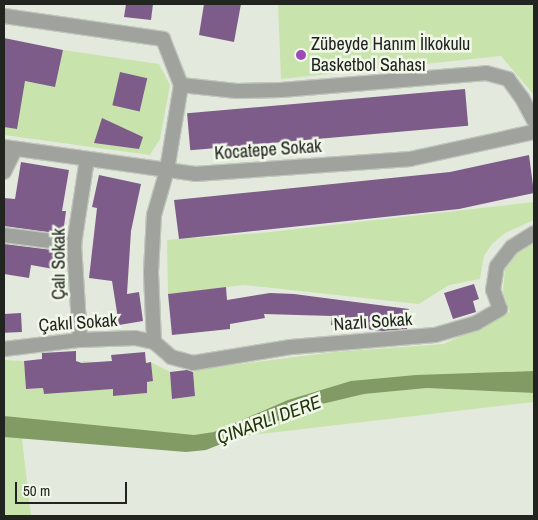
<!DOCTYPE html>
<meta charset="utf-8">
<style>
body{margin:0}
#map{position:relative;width:538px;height:520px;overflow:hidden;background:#e3eadd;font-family:"Archivo Narrow",sans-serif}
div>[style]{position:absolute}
.green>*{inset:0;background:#c9e3ad}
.water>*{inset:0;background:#829b65}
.building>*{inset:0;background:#7e5c8a;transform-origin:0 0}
.roads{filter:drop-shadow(1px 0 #c0c6bb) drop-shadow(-1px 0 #c0c6bb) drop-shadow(0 1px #c0c6bb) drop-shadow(0 -1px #c0c6bb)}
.minor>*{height:14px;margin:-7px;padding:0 7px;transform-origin:7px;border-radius:7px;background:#a0a39d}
.dots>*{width:14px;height:14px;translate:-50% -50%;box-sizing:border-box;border:2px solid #f1f8ea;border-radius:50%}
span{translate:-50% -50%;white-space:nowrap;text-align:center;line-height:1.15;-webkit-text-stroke:5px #f1f8ea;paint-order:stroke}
.poi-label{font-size:18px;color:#22241f}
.left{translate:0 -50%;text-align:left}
.street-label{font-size:18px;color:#22241f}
.water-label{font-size:19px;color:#23340b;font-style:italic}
.frame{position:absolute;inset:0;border:5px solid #22241f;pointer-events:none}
.scale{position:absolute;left:15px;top:482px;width:112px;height:22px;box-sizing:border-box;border:2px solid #22241f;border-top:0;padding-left:6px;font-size:15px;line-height:18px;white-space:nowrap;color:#22241f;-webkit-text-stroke:4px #f1f8ea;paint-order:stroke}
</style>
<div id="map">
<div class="green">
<i style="clip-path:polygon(278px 4px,534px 4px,534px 95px,501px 56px,281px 79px)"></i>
<i style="clip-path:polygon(63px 50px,159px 64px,170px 85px,160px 139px,150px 155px,4px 135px,4px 77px,55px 87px)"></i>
<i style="clip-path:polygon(534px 202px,534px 220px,505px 233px,492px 244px,484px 256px,480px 279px,449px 285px,419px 304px,244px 285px,168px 294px,167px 240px,261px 233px)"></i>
<i style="clip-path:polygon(534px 242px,534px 378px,342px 393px,213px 441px,24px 430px,22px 439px,31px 516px,4px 516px,4px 360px,24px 361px,26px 389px,43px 388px,44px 394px,77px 391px,83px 379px,82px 361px,93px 362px,95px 390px,113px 389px,114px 396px,147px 393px,147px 382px,153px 381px,151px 362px,170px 372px,173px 399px,195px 396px,193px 370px,333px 352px,444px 344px,510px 312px,503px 292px,505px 268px,514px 255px)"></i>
<i style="clip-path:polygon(427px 388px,534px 393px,534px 402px,251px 435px,222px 445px,319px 405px,364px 394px)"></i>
</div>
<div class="water">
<i style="clip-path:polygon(534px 371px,534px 393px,427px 388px,364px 394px,318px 405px,206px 450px,186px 452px,4px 437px,4px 416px,194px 435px,214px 432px,288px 400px,351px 381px,416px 375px)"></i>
</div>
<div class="building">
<i style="clip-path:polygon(126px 4px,153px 4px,151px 20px,124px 17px)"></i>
<i style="clip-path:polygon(204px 4px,241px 4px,234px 42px,199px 35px)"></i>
<i style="clip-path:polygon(4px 38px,63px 50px,55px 87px,25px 81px,17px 129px,4px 127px)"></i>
<i style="left:120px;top:72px;width:28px;height:34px;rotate:13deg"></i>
<i style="left:465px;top:89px;width:37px;height:279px;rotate:85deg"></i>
<i style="clip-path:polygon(102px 118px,143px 137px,139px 149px,94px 143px)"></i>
<i style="clip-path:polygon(529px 155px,534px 193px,459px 209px,179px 239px,174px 200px,450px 172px)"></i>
<i style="clip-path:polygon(21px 162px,69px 170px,62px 211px,66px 211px,63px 234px,4px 226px,4px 198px,15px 199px)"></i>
<i style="clip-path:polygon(99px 175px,141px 184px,131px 231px,127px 294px,139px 292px,143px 321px,119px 325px,112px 281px,89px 278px,97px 208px,92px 207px)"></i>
<i style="clip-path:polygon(4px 244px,60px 251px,59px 270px,31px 265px,29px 278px,4px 274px)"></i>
<i style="clip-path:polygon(474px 284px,479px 299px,473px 301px,476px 312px,453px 319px,444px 293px)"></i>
<i style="clip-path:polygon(226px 287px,227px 300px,270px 293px,294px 294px,409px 309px,407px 329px,383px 331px,331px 325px,332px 316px,264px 314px,265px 318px,230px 324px,230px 329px,172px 335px,168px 294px)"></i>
<i style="left:21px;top:313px;width:19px;height:17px;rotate:87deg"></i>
<i style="clip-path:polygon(76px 351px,76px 361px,82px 363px,112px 361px,111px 355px,145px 352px,146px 363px,151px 362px,153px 381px,147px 382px,147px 393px,113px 396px,113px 389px,44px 394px,43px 388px,26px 389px,24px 361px,42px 359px,42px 353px)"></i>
<i style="clip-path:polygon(187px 370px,193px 372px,195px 396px,172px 399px,170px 372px)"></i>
</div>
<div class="roads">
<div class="minor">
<i style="left:4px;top:16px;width:161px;rotate:8.2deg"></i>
<i style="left:163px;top:39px;width:49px;rotate:68.6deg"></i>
<i style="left:181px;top:85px;width:56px;rotate:6.1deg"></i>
<i style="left:237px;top:91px;width:44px;rotate:-1.3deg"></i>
<i style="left:281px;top:90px;width:206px;rotate:-4.7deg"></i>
<i style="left:486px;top:73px;width:23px;rotate:15deg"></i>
<i style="left:508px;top:79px;width:24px;rotate:54deg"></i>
<i style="left:522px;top:98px;width:26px;rotate:62deg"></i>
<i style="left:4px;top:147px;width:193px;rotate:8deg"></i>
<i style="left:195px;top:174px;width:216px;rotate:-4deg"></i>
<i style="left:410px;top:159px;width:127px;rotate:-12.3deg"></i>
<i style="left:4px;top:172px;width:25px;rotate:-64deg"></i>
<i style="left:4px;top:235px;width:71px;rotate:7.3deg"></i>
<i style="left:80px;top:340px;width:96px;rotate:-93.6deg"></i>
<i style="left:74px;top:244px;width:86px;rotate:-81.3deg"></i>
<i style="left:154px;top:342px;width:70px;rotate:-92.5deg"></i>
<i style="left:151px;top:272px;width:57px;rotate:-87deg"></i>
<i style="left:154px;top:215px;width:47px;rotate:-73.9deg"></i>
<i style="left:167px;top:170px;width:86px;rotate:-80.6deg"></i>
<i style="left:4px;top:349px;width:77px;rotate:-6.8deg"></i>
<i style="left:80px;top:340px;width:55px;rotate:-2.1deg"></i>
<i style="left:135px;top:338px;width:19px;rotate:12deg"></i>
<i style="left:154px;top:342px;width:23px;rotate:41deg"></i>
<i style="left:171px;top:357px;width:23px;rotate:15deg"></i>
<i style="left:193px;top:363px;width:99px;rotate:-9.3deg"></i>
<i style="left:291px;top:347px;width:144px;rotate:-4.8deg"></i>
<i style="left:435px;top:335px;width:43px;rotate:-16.3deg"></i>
<i style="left:476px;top:323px;width:28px;rotate:-30deg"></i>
<i style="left:500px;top:309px;width:20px;rotate:-110deg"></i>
<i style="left:493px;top:290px;width:24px;rotate:-81deg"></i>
<i style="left:497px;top:266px;width:24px;rotate:-52deg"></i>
<i style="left:512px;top:247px;width:26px;rotate:-32deg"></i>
</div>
</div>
<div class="dots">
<i style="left:301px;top:55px;background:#9e4ab9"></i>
</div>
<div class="poi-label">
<span class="left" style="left:311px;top:55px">Zübeyde Hanım İlkokulu<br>Basketbol Sahası</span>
</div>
<div class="street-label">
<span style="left:268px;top:150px;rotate:-4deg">Kocatepe Sokak</span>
<span style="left:59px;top:264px;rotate:-90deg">Çalı Sokak</span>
<span style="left:373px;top:322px;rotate:-4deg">Nazlı Sokak</span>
<span style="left:78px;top:323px;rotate:-4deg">Çakıl Sokak</span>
</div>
<div class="water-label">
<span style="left:269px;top:420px;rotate:-20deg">ÇINARLI DERE</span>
</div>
<div class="frame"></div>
<div class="scale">50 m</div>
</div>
